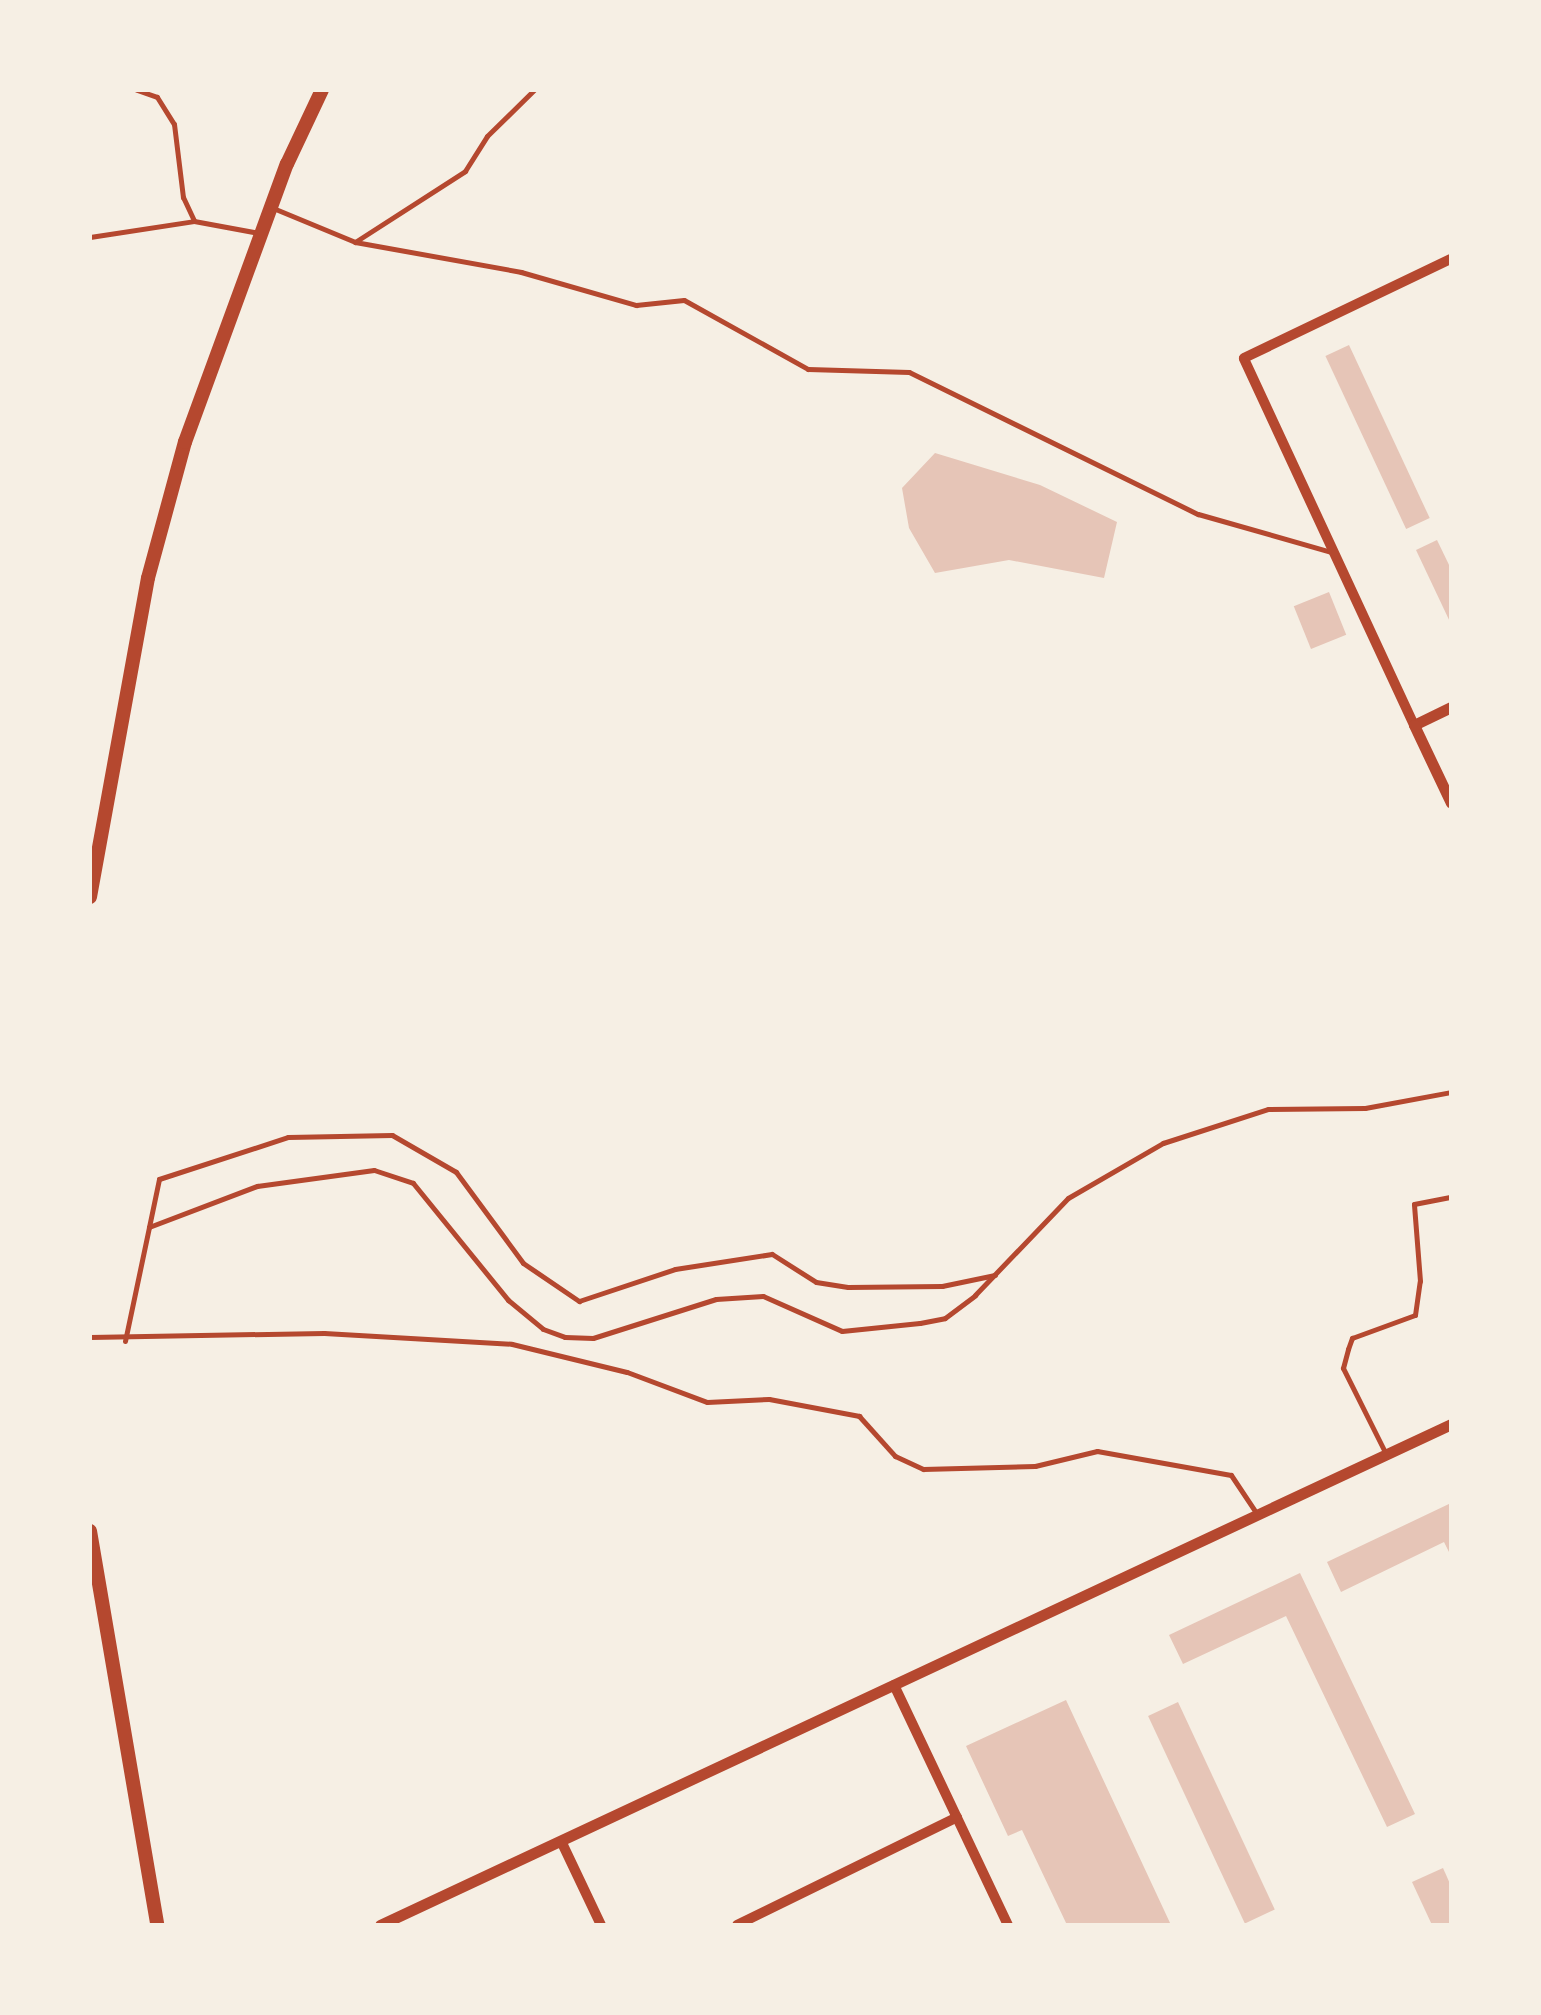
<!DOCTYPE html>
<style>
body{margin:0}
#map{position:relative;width:1541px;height:2015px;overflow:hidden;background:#f6efe4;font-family:"Public Sans",sans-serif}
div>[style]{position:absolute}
.building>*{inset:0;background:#e6c5b7;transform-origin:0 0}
.service>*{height:5px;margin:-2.5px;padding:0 2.5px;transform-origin:2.5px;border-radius:2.5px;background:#b5482f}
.minor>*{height:10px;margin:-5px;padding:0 5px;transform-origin:5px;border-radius:5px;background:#b5482f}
.tertiary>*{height:11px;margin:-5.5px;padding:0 5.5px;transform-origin:5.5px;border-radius:5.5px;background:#b5482f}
.secondary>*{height:14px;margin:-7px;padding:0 7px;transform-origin:7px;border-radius:7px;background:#b5482f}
span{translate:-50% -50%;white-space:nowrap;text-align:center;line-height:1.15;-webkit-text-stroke:8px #f6efe4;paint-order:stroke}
.frame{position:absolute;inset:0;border:92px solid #f6efe4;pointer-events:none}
</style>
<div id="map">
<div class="building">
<i style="left:1349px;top:345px;width:191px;height:26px;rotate:65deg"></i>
<i style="clip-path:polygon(935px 453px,1040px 485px,1117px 522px,1104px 578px,1009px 560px,935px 573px,909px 528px,902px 488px)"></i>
<i style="clip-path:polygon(1437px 540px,1451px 569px,1451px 624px,1416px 550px)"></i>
<i style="left:1329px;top:592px;width:46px;height:38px;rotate:68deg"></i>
<i style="clip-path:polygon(1451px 1503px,1451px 1556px,1444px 1542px,1341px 1592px,1327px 1562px)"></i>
<i style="clip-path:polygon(1300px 1573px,1415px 1814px,1387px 1827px,1286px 1616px,1183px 1664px,1169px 1635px)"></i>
<i style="clip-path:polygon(1066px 1700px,1171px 1925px,1067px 1925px,1022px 1830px,1008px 1836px,966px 1746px)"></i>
<i style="left:1178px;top:1702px;width:229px;height:33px;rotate:65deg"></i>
<i style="clip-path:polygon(1443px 1868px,1451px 1886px,1451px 1925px,1432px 1925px,1412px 1882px)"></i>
</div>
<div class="service">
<i style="left:137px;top:90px;width:21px;rotate:19deg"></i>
<i style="left:157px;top:97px;width:32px;rotate:58deg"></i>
<i style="left:174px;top:124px;width:74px;rotate:83deg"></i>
<i style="left:183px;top:197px;width:26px;rotate:65deg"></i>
<i style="left:273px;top:208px;width:89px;rotate:22.5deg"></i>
<i style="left:355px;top:242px;width:131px;rotate:-32.8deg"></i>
<i style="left:465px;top:171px;width:41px;rotate:-57.8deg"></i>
<i style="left:487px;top:136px;width:66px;rotate:-44.4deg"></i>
<i style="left:90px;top:237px;width:105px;rotate:-8.7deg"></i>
<i style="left:194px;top:221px;width:66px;rotate:10.5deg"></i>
<i style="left:355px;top:242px;width:169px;rotate:10.2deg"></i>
<i style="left:521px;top:272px;width:120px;rotate:16deg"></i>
<i style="left:636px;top:305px;width:48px;rotate:-5.9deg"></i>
<i style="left:684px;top:300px;width:142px;rotate:29.1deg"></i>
<i style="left:808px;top:369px;width:101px;rotate:1.7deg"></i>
<i style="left:909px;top:372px;width:322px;rotate:26.2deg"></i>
<i style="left:1198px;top:514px;width:138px;rotate:15.9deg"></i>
<i style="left:149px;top:1227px;width:49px;rotate:-78.2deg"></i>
<i style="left:159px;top:1179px;width:136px;rotate:-18deg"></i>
<i style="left:288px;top:1137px;width:104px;rotate:-1.1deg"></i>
<i style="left:392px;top:1135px;width:74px;rotate:30deg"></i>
<i style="left:456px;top:1172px;width:113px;rotate:53.6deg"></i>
<i style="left:523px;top:1263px;width:68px;rotate:34.2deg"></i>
<i style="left:579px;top:1301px;width:101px;rotate:-18.4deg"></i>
<i style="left:675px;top:1269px;width:98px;rotate:-8.8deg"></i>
<i style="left:772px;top:1254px;width:52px;rotate:32.5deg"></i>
<i style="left:816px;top:1282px;width:32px;rotate:9deg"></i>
<i style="left:848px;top:1287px;width:94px;rotate:-0.6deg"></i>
<i style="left:942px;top:1286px;width:54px;rotate:-11.7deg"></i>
<i style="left:90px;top:1337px;width:234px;rotate:-1deg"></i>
<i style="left:324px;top:1333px;width:188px;rotate:3.3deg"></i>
<i style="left:512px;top:1344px;width:118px;rotate:13.7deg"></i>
<i style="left:627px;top:1372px;width:85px;rotate:20.6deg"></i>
<i style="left:707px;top:1402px;width:62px;rotate:-2.8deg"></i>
<i style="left:769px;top:1399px;width:92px;rotate:10.7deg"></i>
<i style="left:859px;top:1416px;width:54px;rotate:48deg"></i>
<i style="left:895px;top:1456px;width:31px;rotate:25deg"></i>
<i style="left:923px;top:1469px;width:112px;rotate:-1.5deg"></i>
<i style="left:1035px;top:1466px;width:64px;rotate:-13.6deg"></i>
<i style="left:1097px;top:1451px;width:136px;rotate:10.2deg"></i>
<i style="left:1231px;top:1475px;width:47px;rotate:56.3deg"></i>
<i style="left:125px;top:1341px;width:116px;rotate:-78.1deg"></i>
<i style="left:149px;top:1227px;width:116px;rotate:-20.8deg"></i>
<i style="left:257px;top:1186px;width:118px;rotate:-7.8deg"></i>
<i style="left:374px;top:1170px;width:41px;rotate:18.4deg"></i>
<i style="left:413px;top:1183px;width:151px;rotate:50.9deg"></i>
<i style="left:508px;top:1300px;width:45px;rotate:39.6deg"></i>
<i style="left:543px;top:1329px;width:23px;rotate:20deg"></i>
<i style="left:565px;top:1337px;width:28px;rotate:2deg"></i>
<i style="left:593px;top:1338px;width:129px;rotate:-17.6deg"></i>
<i style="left:716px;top:1299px;width:47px;rotate:-3.7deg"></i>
<i style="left:763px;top:1296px;width:86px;rotate:23.9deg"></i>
<i style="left:842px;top:1331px;width:78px;rotate:-5.9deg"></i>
<i style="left:920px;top:1323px;width:25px;rotate:-11deg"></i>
<i style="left:945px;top:1318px;width:38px;rotate:-37deg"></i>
<i style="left:975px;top:1295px;width:134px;rotate:-46.2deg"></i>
<i style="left:1068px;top:1198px;width:110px;rotate:-30.1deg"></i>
<i style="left:1163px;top:1143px;width:110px;rotate:-17.9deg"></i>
<i style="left:1268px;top:1109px;width:97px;rotate:-0.6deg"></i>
<i style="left:1365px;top:1108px;width:87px;rotate:-10.5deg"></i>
<i style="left:1385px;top:1452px;width:94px;rotate:-116.6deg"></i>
<i style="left:1343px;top:1368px;width:20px;rotate:-75deg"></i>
<i style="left:1348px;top:1349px;width:12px;rotate:-70deg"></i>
<i style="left:1352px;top:1338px;width:67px;rotate:-20.1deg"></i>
<i style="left:1415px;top:1315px;width:34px;rotate:-82deg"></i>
<i style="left:1420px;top:1281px;width:77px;rotate:-94.5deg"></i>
<i style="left:1414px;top:1204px;width:38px;rotate:-11deg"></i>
</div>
<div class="minor">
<i style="left:1414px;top:725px;width:404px;rotate:-114.9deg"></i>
<i style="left:1244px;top:358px;width:229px;rotate:-25.6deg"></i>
<i style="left:894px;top:1685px;width:266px;rotate:64.6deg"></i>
<i style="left:562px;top:1843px;width:91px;rotate:64.6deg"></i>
<i style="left:737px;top:1925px;width:245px;rotate:-26.1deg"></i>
</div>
<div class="tertiary">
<i style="left:1451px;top:707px;width:41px;rotate:154.1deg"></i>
<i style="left:1414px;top:725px;width:86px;rotate:64.6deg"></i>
<i style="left:380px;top:1925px;width:1182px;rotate:-25.07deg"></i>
</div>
<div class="secondary">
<i style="left:90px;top:897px;width:324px;rotate:-79.7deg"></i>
<i style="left:148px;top:578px;width:141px;rotate:-74.8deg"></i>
<i style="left:185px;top:442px;width:296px;rotate:-69.9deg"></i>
<i style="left:287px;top:164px;width:82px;rotate:-64.7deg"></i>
<i style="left:90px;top:1531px;width:400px;rotate:80.3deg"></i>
</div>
<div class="frame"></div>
</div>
